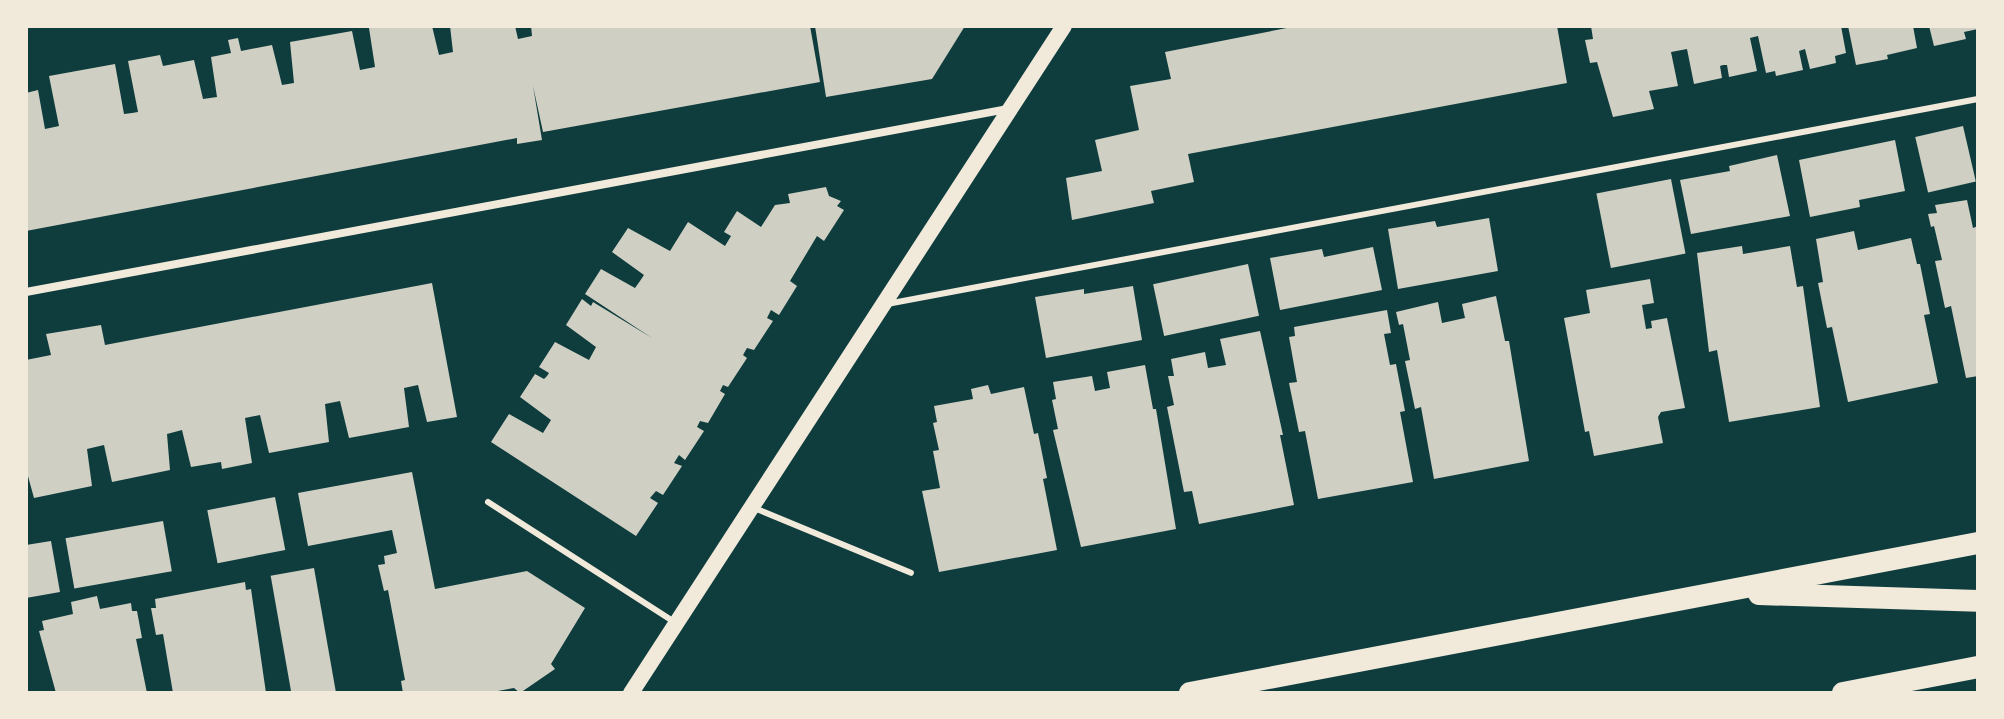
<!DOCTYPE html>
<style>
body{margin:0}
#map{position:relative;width:2004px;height:719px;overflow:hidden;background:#0f3d3e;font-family:Poppins,sans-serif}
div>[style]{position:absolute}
.building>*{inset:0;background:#cfcfc3;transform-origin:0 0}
.service>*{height:6px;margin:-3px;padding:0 3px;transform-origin:3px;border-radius:3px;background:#f1e9da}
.minor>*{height:8px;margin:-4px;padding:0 4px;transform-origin:4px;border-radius:4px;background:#f1e9da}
.secondary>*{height:16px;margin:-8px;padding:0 8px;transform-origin:8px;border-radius:8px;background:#f1e9da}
.trunk>*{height:22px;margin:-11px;padding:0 11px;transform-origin:11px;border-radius:11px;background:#f1e9da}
span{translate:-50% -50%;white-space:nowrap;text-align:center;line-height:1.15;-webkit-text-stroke:8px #f1e9da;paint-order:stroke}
.frame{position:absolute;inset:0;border:28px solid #f1e9da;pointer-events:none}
</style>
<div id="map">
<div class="building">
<i style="clip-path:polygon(377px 26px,432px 26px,439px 55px,453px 52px,450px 26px,515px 26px,518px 39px,532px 36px,531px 26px,810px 26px,820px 82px,543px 132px,533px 86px,542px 140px,517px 144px,517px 138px,26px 231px,26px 93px,38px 90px,45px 129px,59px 126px,49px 76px,115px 64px,124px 114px,132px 113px,138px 112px,128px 61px,160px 55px,163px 66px,194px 60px,203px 99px,217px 97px,211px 57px,231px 53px,228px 40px,238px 38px,241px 51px,272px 45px,282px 85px,294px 83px,290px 42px,352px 31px,360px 70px,375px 67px,369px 28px)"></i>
<i style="clip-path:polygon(815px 26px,965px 26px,932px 79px,826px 97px)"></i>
<i style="clip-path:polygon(1297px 26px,1557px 26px,1567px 83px,1188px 154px,1194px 182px,1151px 191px,1154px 203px,1072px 220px,1066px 178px,1102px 171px,1095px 140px,1139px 130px,1130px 86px,1171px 79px,1165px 52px)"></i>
<i style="clip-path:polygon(1591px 26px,1841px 26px,1846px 53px,1835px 56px,1836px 63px,1810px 69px,1805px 49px,1799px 51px,1803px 70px,1776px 76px,1775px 71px,1766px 73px,1758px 36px,1750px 38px,1757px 71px,1729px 77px,1727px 65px,1723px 65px,1720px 66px,1722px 78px,1694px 84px,1687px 49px,1671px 52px,1678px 86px,1649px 91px,1654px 109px,1613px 117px,1597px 62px,1590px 63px,1585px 40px,1593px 39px)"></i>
<i style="clip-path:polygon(1848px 26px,1913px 26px,1917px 48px,1887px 55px,1888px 59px,1856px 65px)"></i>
<i style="clip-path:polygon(1929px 26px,1978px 26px,1978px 29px,1964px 32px,1966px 39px,1934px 46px)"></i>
<i style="left:1963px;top:126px;width:57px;height:49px;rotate:77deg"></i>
<i style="clip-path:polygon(1895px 140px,1905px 191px,1859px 200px,1860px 207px,1810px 217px,1799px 160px)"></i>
<i style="clip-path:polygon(1777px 155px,1790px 216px,1691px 234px,1680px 180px,1730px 171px,1729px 166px)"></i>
<i style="left:1671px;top:179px;width:76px;height:76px;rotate:79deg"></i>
<i style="clip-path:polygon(826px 187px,829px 196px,841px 201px,837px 206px,844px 210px,824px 241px,817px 236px,790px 281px,797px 286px,779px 315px,771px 310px,767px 318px,773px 321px,754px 350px,747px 348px,743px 355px,747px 358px,728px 387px,723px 385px,720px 391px,725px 394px,708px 423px,700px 421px,697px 427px,704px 431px,685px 460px,679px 455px,674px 463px,682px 466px,663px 495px,656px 491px,650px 498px,658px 503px,636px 536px,491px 442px,509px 414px,543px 433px,551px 420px,520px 397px,535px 374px,544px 379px,547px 376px,549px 373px,539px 367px,555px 342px,589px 360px,596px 347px,566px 325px,582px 299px,591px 306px,593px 302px,652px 338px,585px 294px,601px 269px,635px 288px,640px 281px,644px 275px,612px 252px,628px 228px,670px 251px,688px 222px,725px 246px,731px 236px,724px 232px,737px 211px,761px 227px,775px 205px,790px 203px,788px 194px)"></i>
<i style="clip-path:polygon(1967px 200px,1973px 228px,1978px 226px,1978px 376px,1966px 378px,1951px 306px,1945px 308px,1935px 261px,1942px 260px,1934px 226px,1931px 227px,1928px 214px,1937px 213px,1935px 205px)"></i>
<i style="clip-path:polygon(1489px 218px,1498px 271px,1398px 289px,1388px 229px,1435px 221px,1437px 227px)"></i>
<i style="clip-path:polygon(1854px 231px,1858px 250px,1911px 238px,1917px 264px,1920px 264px,1930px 314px,1924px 315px,1938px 383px,1848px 402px,1832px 327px,1827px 328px,1818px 283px,1823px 282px,1816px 239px)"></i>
<i style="clip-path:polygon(1742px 246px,1743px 254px,1790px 246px,1797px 287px,1803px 286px,1820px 407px,1729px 422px,1717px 350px,1709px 352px,1697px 253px)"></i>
<i style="clip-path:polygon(1373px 247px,1382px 290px,1280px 310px,1270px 258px,1322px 249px,1324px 257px)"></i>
<i style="left:1248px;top:264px;width:53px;height:97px;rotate:78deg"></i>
<i style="clip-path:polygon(1650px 279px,1654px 303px,1642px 305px,1646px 329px,1652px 328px,1651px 321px,1667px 318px,1685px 408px,1661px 412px,1658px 417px,1663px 443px,1594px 456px,1589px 431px,1585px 432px,1564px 318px,1590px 313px,1586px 290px)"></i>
<i style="clip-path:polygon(432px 283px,457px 417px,427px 422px,418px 385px,404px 388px,409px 427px,349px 438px,340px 401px,325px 404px,329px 442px,269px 453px,260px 415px,245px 418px,252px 463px,222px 469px,221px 462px,191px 467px,182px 430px,167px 434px,170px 470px,112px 482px,104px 445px,87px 449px,92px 486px,34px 498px,26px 469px,26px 360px,51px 355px,46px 334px,101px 325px,105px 345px)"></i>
<i style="clip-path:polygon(1133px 286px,1142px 340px,1046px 358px,1035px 297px,1084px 289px,1084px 294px)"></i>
<i style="clip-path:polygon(1496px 296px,1505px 341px,1509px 341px,1529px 461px,1434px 479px,1421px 407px,1415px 409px,1405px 361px,1410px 360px,1403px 324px,1399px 325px,1396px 312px,1438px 302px,1442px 323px,1465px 318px,1462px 304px)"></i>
<i style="clip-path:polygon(1387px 310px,1391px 333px,1384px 334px,1390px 365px,1396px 364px,1405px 411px,1400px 412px,1413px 482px,1318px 499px,1305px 431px,1299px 432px,1289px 383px,1297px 382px,1289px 337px,1295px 336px,1294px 327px)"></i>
<i style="clip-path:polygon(1260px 331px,1283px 435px,1280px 435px,1294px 505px,1199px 524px,1192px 491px,1184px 492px,1167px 407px,1174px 405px,1168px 376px,1174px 376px,1171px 359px,1205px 352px,1208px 368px,1226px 365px,1220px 339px)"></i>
<i style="clip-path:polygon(1145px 365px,1153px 409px,1156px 409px,1176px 529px,1081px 547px,1053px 430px,1058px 429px,1052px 400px,1056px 399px,1053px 382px,1092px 376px,1095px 391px,1110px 388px,1107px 372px)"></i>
<i style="clip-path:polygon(988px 385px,991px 394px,1024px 387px,1034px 434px,1038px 433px,1047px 478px,1043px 479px,1057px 550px,939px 572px,922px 491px,940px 488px,933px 451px,939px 450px,933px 423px,937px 422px,934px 406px,973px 399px,971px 389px)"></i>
<i style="clip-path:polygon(412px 472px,435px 589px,527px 571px,585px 608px,551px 664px,555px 669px,520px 693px,514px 688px,487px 693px,403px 693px,401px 681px,405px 680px,388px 590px,384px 591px,378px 565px,385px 564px,384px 556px,397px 553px,392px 530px,308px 546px,298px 493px)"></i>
<i style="left:275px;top:497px;width:54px;height:69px;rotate:79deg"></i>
<i style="left:163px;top:521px;width:51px;height:99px;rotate:80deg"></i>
<i style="clip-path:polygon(51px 541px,60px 592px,26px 598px,26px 545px)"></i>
<i style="left:314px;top:568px;width:127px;height:44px;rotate:80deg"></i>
<i style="clip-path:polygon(245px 582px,246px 590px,251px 589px,266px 693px,173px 693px,163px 634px,156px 635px,151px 608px,156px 608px,155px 599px)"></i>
<i style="clip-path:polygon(97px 596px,100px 609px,131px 603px,132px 611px,137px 611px,142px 638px,136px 639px,147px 693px,56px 693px,39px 631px,44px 630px,42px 621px,73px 614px,71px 602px)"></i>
</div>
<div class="service">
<i style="left:887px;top:304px;width:1110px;rotate:-10.64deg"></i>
<i style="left:488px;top:502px;width:224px;rotate:32.8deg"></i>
<i style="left:752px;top:507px;width:172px;rotate:22.5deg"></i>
</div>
<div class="minor">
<i style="left:26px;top:292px;width:999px;rotate:-10.56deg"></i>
</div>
<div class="secondary">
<i style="left:631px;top:693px;width:795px;rotate:-57.01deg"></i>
</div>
<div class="trunk">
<i style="left:1759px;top:594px;width:219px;rotate:1.8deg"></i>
<i style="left:1190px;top:693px;width:802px;rotate:-10.78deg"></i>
<i style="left:1843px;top:693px;width:137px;rotate:-10.9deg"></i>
</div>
<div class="frame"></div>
</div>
